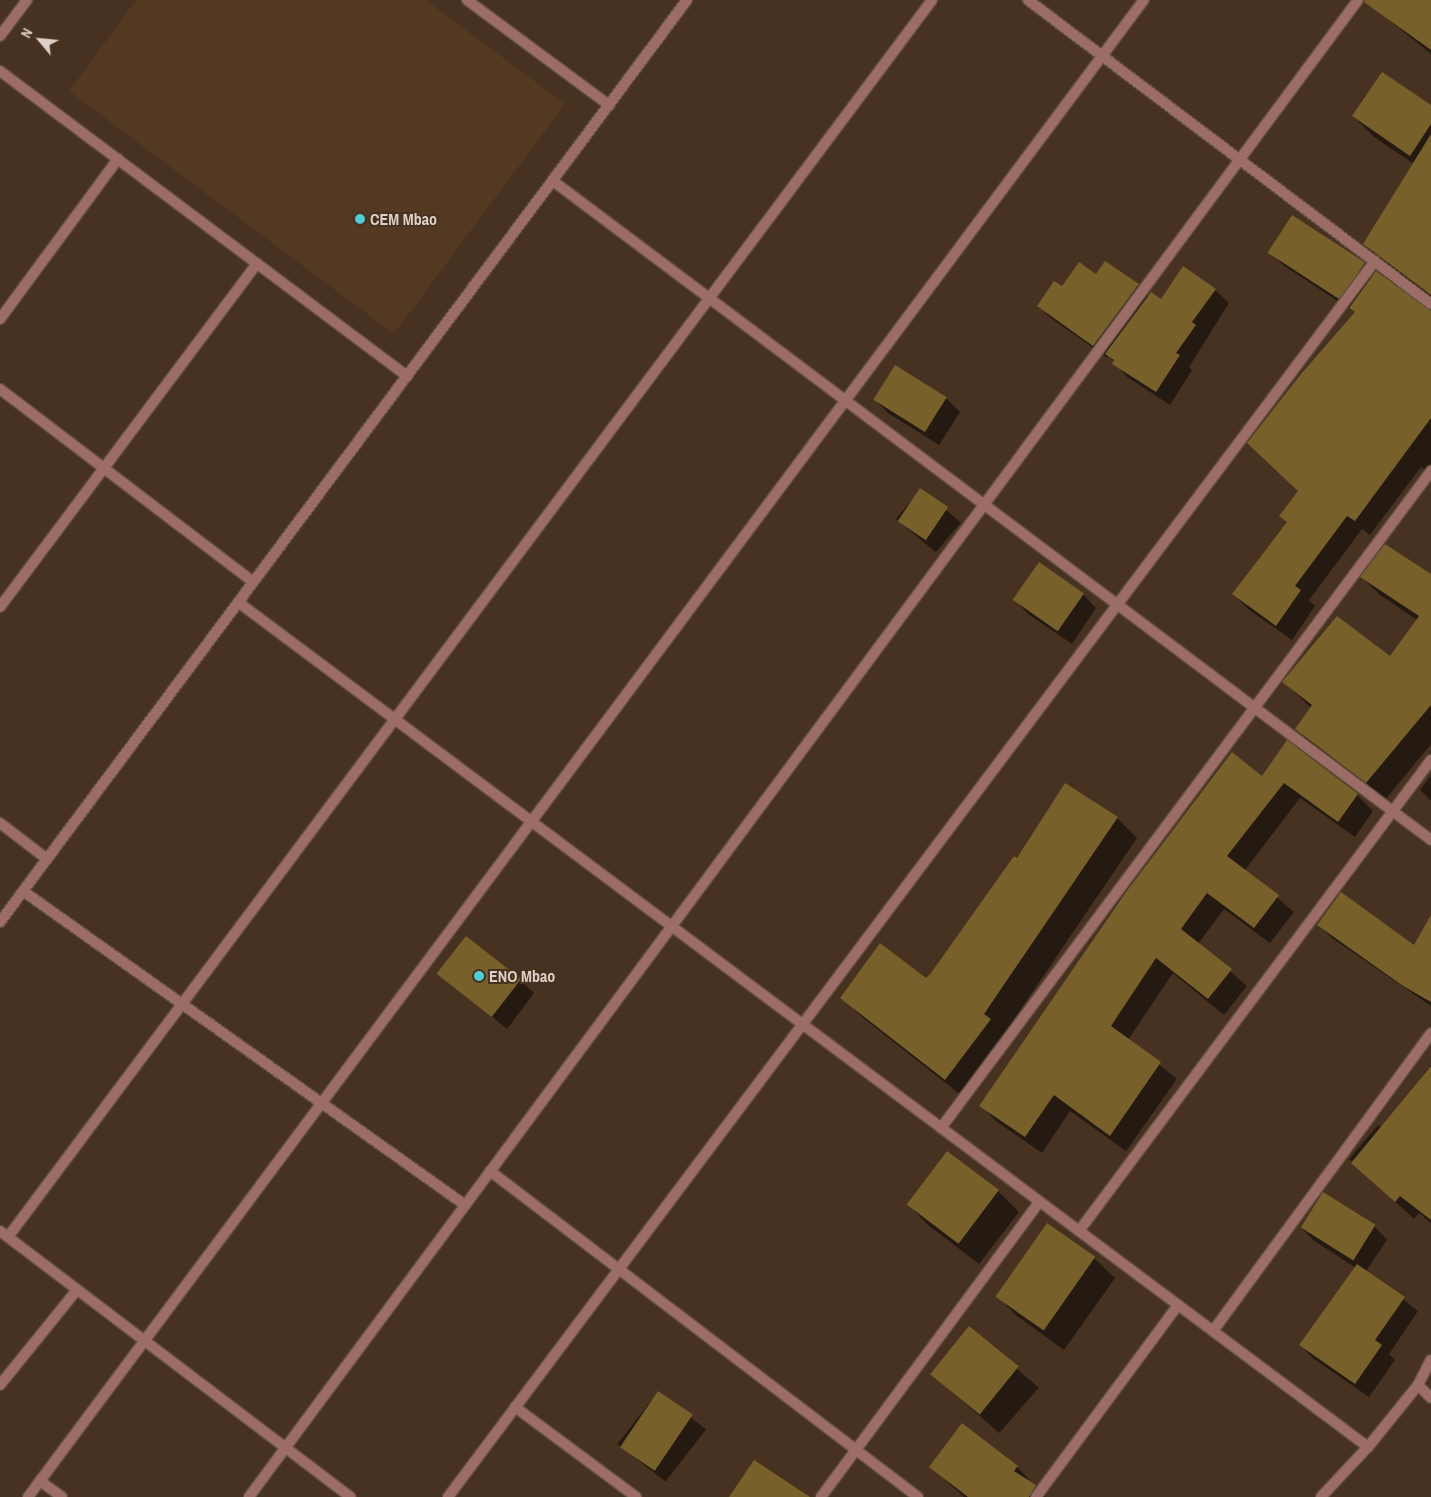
<!DOCTYPE html>
<style>
body{margin:0}
#map{position:relative;width:1431px;height:1497px;overflow:hidden;background:#473120;font-family:"Archivo Narrow",sans-serif}
div>[style]{position:absolute}
.built>*{inset:0;background:#533822}
.shadow>*{inset:0;background:#0007;transform-origin:0 0}
.building>*{inset:0;background:#77602a;transform-origin:0 0}
.roads{filter:drop-shadow(1px 0 #624e3e) drop-shadow(-1px 0 #624e3e) drop-shadow(0 1px #624e3e) drop-shadow(0 -1px #624e3e)}
.minor>*{height:10px;margin:-5px;padding:0 5px;transform-origin:5px;border-radius:5px;background:#9c6d66}
.dots>*{width:14px;height:14px;translate:-50% -50%;box-sizing:border-box;border:2px solid #473120;border-radius:50%}
span{translate:-50% -50%;white-space:nowrap;text-align:center;line-height:1.15;-webkit-text-stroke:4px #473120;paint-order:stroke}
.poi-label{font-size:16px;color:#ded0c6;font-weight:700}
.left{translate:0 -50%;text-align:left}
.north{position:absolute;left:15px;top:15px;width:50px;height:50px;-webkit-text-stroke:4px #473120;paint-order:stroke;rotate:298deg;font-size:14px;font-weight:700;line-height:20px;text-align:center;color:#ded0c6}
.north::after{content:'';display:block;margin:auto;width:18px;height:22px;background:#ded0c6;clip-path:polygon(50% 0,100% 100%,50% 72%,0 100%)}
</style>
<div id="map">
<div class="built">
<i style="clip-path:polygon(136px 0,426px 0,565px 104px,394px 334px,69px 91px)"></i>
</div>
<div class="shadow">
<i style="clip-path:polygon(1431px 0,1431px 54px,1366px 1px,1367px 0)"></i>
<i style="clip-path:polygon(1431px 106px,1431px 299px,1385px 264px,1364px 244px,1414px 164px,1374px 137px,1353px 116px)"></i>
<i style="clip-path:polygon(1269px 251px,1364px 264px,1375px 275px,1431px 311px,1431px 474px,1421px 467px,1370px 535px,1362px 529px,1309px 600px,1315px 606px,1292px 640px,1248px 609px,1234px 594px,1288px 523px,1281px 516px,1300px 491px,1356px 313px,1283px 265px)"></i>
<i style="clip-path:polygon(1097px 275px,1138px 285px,1149px 296px,1161px 300px,1215px 290px,1229px 303px,1189px 367px,1192px 370px,1170px 405px,1127px 377px,1109px 356px,1108px 358px,1052px 319px,1038px 306px,1062px 288px)"></i>
<i style="clip-path:polygon(946px 398px,960px 412px,939px 445px,888px 413px,875px 400px)"></i>
<i style="left:921px;top:489px;width:52px;height:39px;rotate:40deg"></i>
<i style="clip-path:polygon(1431px 576px,1431px 744px,1385px 800px,1314px 747px,1297px 729px,1311px 708px,1284px 682px,1390px 658px,1417px 620px,1380px 595px,1362px 577px)"></i>
<i style="clip-path:polygon(1083px 594px,1096px 608px,1072px 644px,1028px 614px,1015px 600px)"></i>
<i style="clip-path:polygon(1431px 775px,1431px 801px,1420px 790px)"></i>
<i style="clip-path:polygon(1263px 777px,1357px 795px,1373px 811px,1355px 837px,1300px 798px,1245px 870px,1294px 912px,1270px 943px,1224px 909px,1198px 944px,1247px 986px,1224px 1015px,1173px 973px,1128px 1040px,1177px 1079px,1126px 1151px,1070px 1111px,1042px 1153px,997px 1122px,981px 1106px)"></i>
<i style="clip-path:polygon(1065px 785px,1117px 818px,1137px 838px,1004px 1034px,1010px 1040px,966px 1099px,862px 1017px,842px 997px,926px 979px,932px 974px,1017px 859px)"></i>
<i style="clip-path:polygon(1431px 918px,1431px 1006px,1332px 938px,1319px 925px,1415px 947px)"></i>
<i style="clip-path:polygon(439px 973px,520px 980px,534px 993px,507px 1029px)"></i>
<i style="clip-path:polygon(1431px 1065px,1431px 1223px,1419px 1213px,1414px 1219px,1349px 1159px,1378px 1125px,1383px 1128px)"></i>
<i style="clip-path:polygon(948px 1153px,998px 1191px,1019px 1212px,979px 1264px,928px 1225px,908px 1204px)"></i>
<i style="clip-path:polygon(1047px 1225px,1094px 1258px,1115px 1278px,1064px 1350px,1017px 1316px,997px 1296px)"></i>
<i style="clip-path:polygon(1300px 1226px,1374px 1226px,1387px 1240px,1366px 1271px,1418px 1311px,1389px 1354px,1395px 1360px,1369px 1397px,1314px 1359px,1300px 1345px,1356px 1268px,1313px 1240px)"></i>
<i style="left:970px;top:1328px;width:91px;height:60px;rotate:41deg"></i>
<i style="left:658px;top:1392px;width:61px;height:66px;rotate:38deg"></i>
<i style="clip-path:polygon(931px 1467px,1017px 1467px,1046px 1497px,1051px 1497px,964px 1497px)"></i>
</div>
<div class="building">
<i style="clip-path:polygon(1365px 0,1431px 0,1431px 50px,1364px 2px)"></i>
<i style="clip-path:polygon(1382px 72px,1431px 105px,1431px 124px,1410px 156px,1352px 116px)"></i>
<i style="clip-path:polygon(1431px 134px,1431px 295px,1363px 244px)"></i>
<i style="left:1292px;top:215px;width:87px;height:45px;rotate:33deg"></i>
<i style="clip-path:polygon(1105px 261px,1139px 284px,1093px 346px,1037px 306px,1054px 281px,1062px 286px,1079px 262px,1096px 274px)"></i>
<i style="clip-path:polygon(1183px 266px,1216px 289px,1192px 322px,1196px 325px,1176px 353px,1180px 355px,1156px 392px,1112px 364px,1114px 360px,1105px 354px,1151px 292px,1161px 299px)"></i>
<i style="clip-path:polygon(1376px 271px,1431px 311px,1431px 418px,1355px 521px,1347px 516px,1295px 586px,1301px 590px,1276px 626px,1232px 594px,1287px 522px,1279px 516px,1298px 491px,1247px 443px,1301px 374px,1355px 312px,1349px 308px)"></i>
<i style="left:895px;top:365px;width:61px;height:41px;rotate:32deg"></i>
<i style="left:920px;top:488px;width:34px;height:40px;rotate:34deg"></i>
<i style="clip-path:polygon(1385px 544px,1431px 574px,1431px 705px,1366px 783px,1295px 729px,1312px 705px,1282px 682px,1337px 616px,1390px 656px,1419px 616px,1360px 577px)"></i>
<i style="left:1039px;top:562px;width:55px;height:46px;rotate:35deg"></i>
<i style="clip-path:polygon(1287px 740px,1358px 794px,1338px 822px,1284px 783px,1227px 856px,1279px 895px,1254px 928px,1207px 893px,1181px 929px,1232px 969px,1208px 999px,1156px 958px,1111px 1026px,1161px 1062px,1110px 1136px,1054px 1095px,1025px 1137px,979px 1106px,1126px 892px,1232px 752px,1262px 776px)"></i>
<i style="clip-path:polygon(1065px 783px,1118px 817px,984px 1014px,991px 1019px,945px 1080px,840px 998px,880px 943px,926px 978px,931px 973px,1014px 856px,1017px 858px)"></i>
<i style="clip-path:polygon(1341px 892px,1414px 945px,1431px 915px,1431px 1002px,1403px 986px,1317px 925px)"></i>
<i style="left:466px;top:936px;width:70px;height:48px;rotate:38deg"></i>
<i style="clip-path:polygon(1431px 1066px,1431px 1220px,1400px 1196px,1395px 1202px,1351px 1163px)"></i>
<i style="left:947px;top:1151px;width:65px;height:67px;rotate:37deg"></i>
<i style="left:1323px;top:1192px;width:62px;height:42px;rotate:32deg"></i>
<i style="left:1047px;top:1223px;width:59px;height:90px;rotate:35deg"></i>
<i style="clip-path:polygon(1357px 1264px,1405px 1297px,1375px 1340px,1382px 1345px,1355px 1384px,1299px 1345px)"></i>
<i style="left:969px;top:1326px;width:64px;height:62px;rotate:39deg"></i>
<i style="left:658px;top:1391px;width:42px;height:68px;rotate:34deg"></i>
<i style="clip-path:polygon(962px 1423px,1018px 1466px,1014px 1471px,1036px 1485px,1029px 1497px,968px 1497px,929px 1467px)"></i>
<i style="clip-path:polygon(754px 1460px,810px 1497px,729px 1497px)"></i>
</div>
<div class="roads">
<div class="minor">
<i style="left:467px;top:0;width:177px;rotate:36.5deg"></i>
<i style="left:1028px;top:0;width:505px;rotate:37.03deg"></i>
<i style="left:0;top:36px;width:45px;rotate:-53.1deg"></i>
<i style="left:0;top:71px;width:509px;rotate:36.85deg"></i>
<i style="left:553px;top:181px;width:1098px;rotate:36.89deg"></i>
<i style="left:0;top:319px;width:199px;rotate:-53.6deg"></i>
<i style="left:0;top:389px;width:318px;rotate:37.3deg"></i>
<i style="left:238px;top:602px;width:1411px;rotate:36.79deg"></i>
<i style="left:0;top:607px;width:429px;rotate:-53.2deg"></i>
<i style="left:0;top:823px;width:59px;rotate:37.5deg"></i>
<i style="left:23px;top:891px;width:542px;rotate:35.39deg"></i>
<i style="left:0;top:922px;width:1150px;rotate:-53.31deg"></i>
<i style="left:941px;top:1128px;width:820px;rotate:-53.28deg"></i>
<i style="left:490px;top:1171px;width:538px;rotate:37.3deg"></i>
<i style="left:0;top:1231px;width:440px;rotate:37.2deg"></i>
<i style="left:1079px;top:1231px;width:588px;rotate:-53.23deg"></i>
<i style="left:8px;top:1237px;width:1544px;rotate:-53.24deg"></i>
<i style="left:1213px;top:1331px;width:369px;rotate:-53.8deg"></i>
<i style="left:0;top:1385px;width:122px;rotate:-51deg"></i>
<i style="left:1418px;top:1385px;width:18px;rotate:45deg"></i>
<i style="left:515px;top:1407px;width:151px;rotate:36.6deg"></i>
<i style="left:40px;top:1481px;width:27px;rotate:36deg"></i>
<i style="left:28px;top:1497px;width:1867px;rotate:-53.3deg"></i>
<i style="left:249px;top:1497px;width:1863px;rotate:-53.47deg"></i>
<i style="left:448px;top:1497px;width:1545px;rotate:-53.13deg"></i>
<i style="left:821px;top:1497px;width:367px;rotate:-53.5deg"></i>
<i style="left:1036px;top:1497px;width:239px;rotate:-53.5deg"></i>
<i style="left:1321px;top:1497px;width:69px;rotate:-46.8deg"></i>
<i style="left:1368px;top:1447px;width:80px;rotate:-51.1deg"></i>
<i style="left:1418px;top:1385px;width:28px;rotate:-63deg"></i>
</div>
</div>
<div class="dots">
<i style="left:360px;top:219px;background:#51ccd2"></i>
<i style="left:479px;top:976px;background:#51ccd2"></i>
</div>
<div class="poi-label">
<span class="left" style="left:370px;top:219px">CEM Mbao</span>
<span class="left" style="left:489px;top:976px">ENO Mbao</span>
</div>
<div class="north">N</div>
</div>
